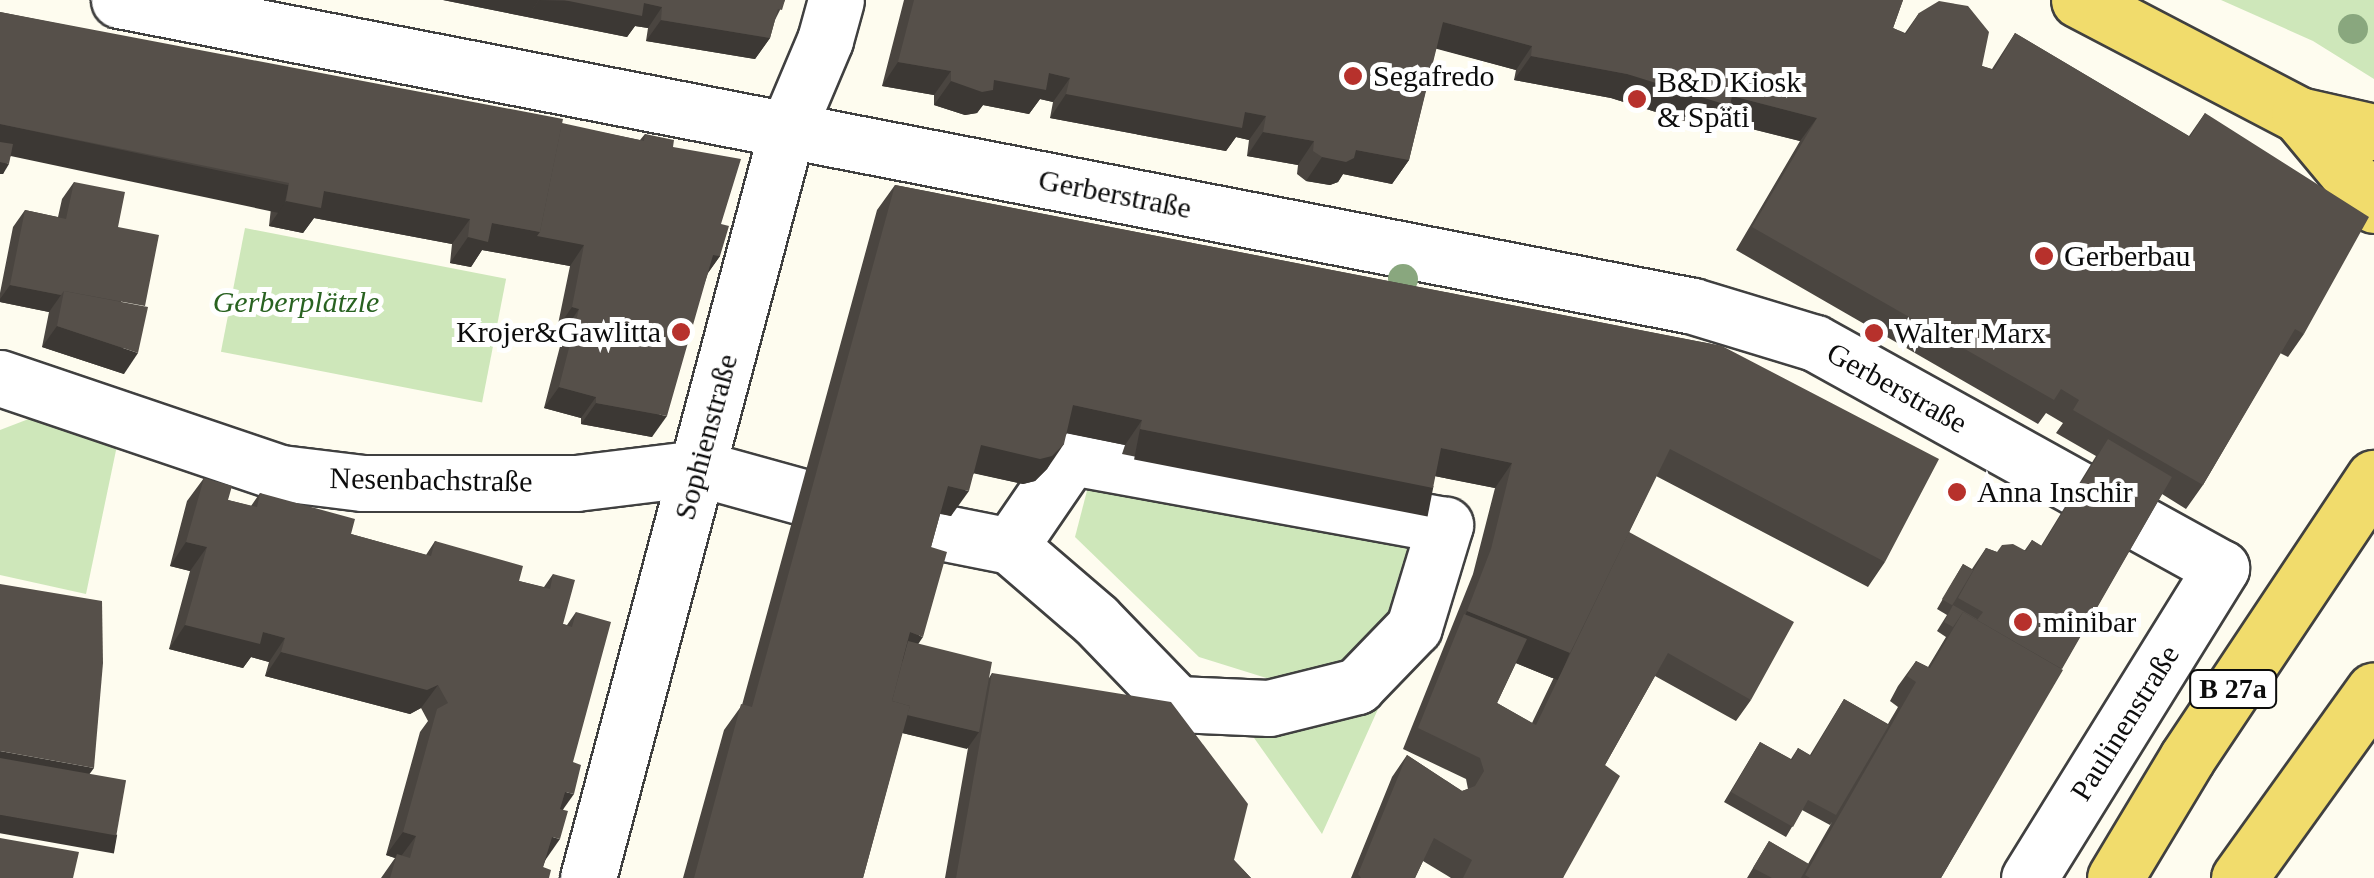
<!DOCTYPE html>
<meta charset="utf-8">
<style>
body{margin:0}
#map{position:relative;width:2374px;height:878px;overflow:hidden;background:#fefcef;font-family:"Times New Roman",serif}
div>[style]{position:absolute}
.green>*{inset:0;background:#cee7ba;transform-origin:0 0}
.roads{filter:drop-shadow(2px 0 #404040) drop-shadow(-2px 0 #404040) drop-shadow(0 2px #404040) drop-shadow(0 -2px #404040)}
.minor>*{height:55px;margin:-27.5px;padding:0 27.5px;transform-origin:27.5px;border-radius:27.5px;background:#fff}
.major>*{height:55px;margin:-27.5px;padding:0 27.5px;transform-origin:27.5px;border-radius:27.5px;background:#f1dc6c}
.trees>*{width:30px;height:30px;margin:-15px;border-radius:50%;background:#89a77e}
.wall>*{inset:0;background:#4a4540}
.shaded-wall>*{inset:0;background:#3c3834;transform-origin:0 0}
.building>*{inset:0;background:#56504a;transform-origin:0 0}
.dots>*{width:28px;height:28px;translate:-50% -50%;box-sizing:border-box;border:5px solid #fff;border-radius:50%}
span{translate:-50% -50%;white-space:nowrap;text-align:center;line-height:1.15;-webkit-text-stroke:10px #fff;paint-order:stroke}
.shield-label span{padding:2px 8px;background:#fff;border:2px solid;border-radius:8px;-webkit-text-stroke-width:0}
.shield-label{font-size:28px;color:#0d0d0d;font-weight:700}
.poi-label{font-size:30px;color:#0d0d0d}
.left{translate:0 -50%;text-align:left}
.right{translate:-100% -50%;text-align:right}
.street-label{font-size:30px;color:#0d0d0d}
.park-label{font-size:30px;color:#296221;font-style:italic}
</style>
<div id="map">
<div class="green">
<i style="clip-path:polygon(2221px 0,2374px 0,2374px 79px,2313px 41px)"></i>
<i style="left:245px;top:228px;width:266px;height:126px;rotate:11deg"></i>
<i style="clip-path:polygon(39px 415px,119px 436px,86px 594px,0 575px,0 430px)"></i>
<i style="clip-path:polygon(1089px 483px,1421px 539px,1388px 618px,1360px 650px,1321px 672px,1273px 680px,1199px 657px,1075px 537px)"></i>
<i style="clip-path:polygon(1378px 709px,1322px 834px,1247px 728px,1307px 725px)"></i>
</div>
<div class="roads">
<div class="minor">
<i style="left:119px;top:0;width:1603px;rotate:11deg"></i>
<i style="left:1693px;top:306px;width:127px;rotate:16.9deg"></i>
<i style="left:1815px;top:343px;width:299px;rotate:29deg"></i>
<i style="left:0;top:378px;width:297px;rotate:18.7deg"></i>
<i style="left:281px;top:473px;width:83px;rotate:7deg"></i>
<i style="left:363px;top:483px;width:213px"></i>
<i style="left:576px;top:483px;width:123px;rotate:-7deg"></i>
<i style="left:698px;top:468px;width:105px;rotate:15.5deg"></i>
<i style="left:925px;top:529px;width:87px;rotate:11.3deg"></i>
<i style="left:1010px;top:546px;width:113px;rotate:40.7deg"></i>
<i style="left:1096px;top:620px;width:117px;rotate:46deg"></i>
<i style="left:1177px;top:704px;width:92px;rotate:2.5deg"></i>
<i style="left:1269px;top:708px;width:91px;rotate:-14deg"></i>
<i style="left:1357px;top:686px;width:82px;rotate:-46deg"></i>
<i style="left:1414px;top:627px;width:107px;rotate:-73.1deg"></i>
<i style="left:1445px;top:525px;width:380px;rotate:-169.7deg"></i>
<i style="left:1071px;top:457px;width:108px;rotate:124.4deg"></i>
<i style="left:588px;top:878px;width:774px;rotate:-75.1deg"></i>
<i style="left:787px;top:130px;width:98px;rotate:-67.1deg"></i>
<i style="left:825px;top:40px;width:41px;rotate:-74.6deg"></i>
<i style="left:2029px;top:878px;width:365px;rotate:-58.2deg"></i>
<i style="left:2221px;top:568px;width:89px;rotate:-151.1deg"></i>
</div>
<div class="major">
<i style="left:2079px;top:0;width:248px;rotate:27.6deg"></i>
<i style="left:2299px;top:115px;width:77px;rotate:12.8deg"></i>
<i style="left:2299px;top:115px;width:117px;rotate:50.2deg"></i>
<i style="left:2115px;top:878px;width:140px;rotate:-59deg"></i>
<i style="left:2187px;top:758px;width:337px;rotate:-56.3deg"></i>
<i style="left:2239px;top:878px;width:231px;rotate:-54.3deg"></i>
</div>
</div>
<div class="trees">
<i style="left:2353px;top:29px"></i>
<i style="left:1403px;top:279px"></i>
</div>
<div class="wall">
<i style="clip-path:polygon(443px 0,785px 0,775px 20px,770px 38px,755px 59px,646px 41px,648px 28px,635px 26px,627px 37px)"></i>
<i style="clip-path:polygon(904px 0,1903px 0,1893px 28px,1905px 33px,1919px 13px,1982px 66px,1992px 69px,2015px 33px,2189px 136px,2205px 113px,2304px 334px,2288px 357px,2280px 353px,2203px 485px,2186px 509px,2162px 494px,1941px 878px,1747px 878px,1769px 841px,1808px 864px,1832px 822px,1830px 825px,1802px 810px,1786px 837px,1724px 802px,1760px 742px,1791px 759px,1798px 748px,1810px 755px,1844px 699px,1888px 724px,1898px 707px,1890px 701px,1898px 686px,1916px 661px,1928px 667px,1946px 637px,1937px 631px,1947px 615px,1937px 609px,1963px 564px,1972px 569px,1986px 548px,1997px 552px,2025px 550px,2032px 540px,2041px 546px,2096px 456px,2056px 433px,2063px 423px,2046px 413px,2038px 424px,1736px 250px,1800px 141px,1720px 121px,1713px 130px,1611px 98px,1514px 80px,1516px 70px,1436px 48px,1409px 160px,1392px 184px,1343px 174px,1338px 182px,1330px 185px,1306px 181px,1297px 174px,1298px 165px,1247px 156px,1249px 140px,1236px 137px,1226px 151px,1050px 118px,1053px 102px,1040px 99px,1029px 114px,983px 105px,977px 113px,965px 115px,934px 105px,934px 95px,882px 86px)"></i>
<i style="clip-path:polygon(0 12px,640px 140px,645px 134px,673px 147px,721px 224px,720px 256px,708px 273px,652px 437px,581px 424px,581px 418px,544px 408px,564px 331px,557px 329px,570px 266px,482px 250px,471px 267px,450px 263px,452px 244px,314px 218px,303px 233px,269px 226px,271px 208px,11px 155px,3px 174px,0 174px)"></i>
<i style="clip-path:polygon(74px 182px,118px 227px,124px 374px,42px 347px,49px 312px,0 302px,0 293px,13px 227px,25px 210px,58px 217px,62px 199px)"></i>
<i style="clip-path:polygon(evenodd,895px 185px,1722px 346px,1885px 562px,1868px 587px,1656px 476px,1629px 532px,1751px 700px,1736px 721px,1655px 676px,1605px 765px,1563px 878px,1451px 878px,1423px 861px,1415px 878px,1351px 878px,1392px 777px,1407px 755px,1462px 791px,1468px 789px,1466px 779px,1403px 749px,1473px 574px,1495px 488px,1435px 476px,1415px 513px,1122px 454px,1125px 445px,1067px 433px,1047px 469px,1035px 481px,1023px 484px,974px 473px,951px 516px,940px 514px,931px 547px,918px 644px,989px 678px,992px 673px,1234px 860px,1251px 878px,945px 878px,968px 748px,902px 733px,863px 878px,683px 878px,724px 730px,742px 705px,877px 210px,895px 185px,1516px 663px,1552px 678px,1556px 673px,1532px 723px,1497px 703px,1516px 663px)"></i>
<i style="clip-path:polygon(204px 478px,228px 500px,251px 506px,260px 493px,351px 534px,426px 555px,435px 541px,519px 581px,544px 587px,553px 574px,563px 624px,567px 625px,576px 612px,573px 762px,563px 810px,543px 867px,549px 878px,381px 878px,395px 858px,386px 855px,420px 732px,428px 721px,421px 708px,410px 714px,265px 676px,269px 662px,251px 657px,243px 668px,169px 649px,190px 571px,170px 566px,187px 501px)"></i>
</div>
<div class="shaded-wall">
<i style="clip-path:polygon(443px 0,539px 0,527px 17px)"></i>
<i style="clip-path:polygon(539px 0,644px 3px,662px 7px,648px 28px,635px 26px,627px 37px,527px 17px)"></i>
<i style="clip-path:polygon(661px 20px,770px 38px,755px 59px,646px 41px)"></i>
<i style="clip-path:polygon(1443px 22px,1532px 46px,1516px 70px,1426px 46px)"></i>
<i style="clip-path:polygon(1531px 56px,1627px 74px,1732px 96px,1817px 118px,1800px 141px,1720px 121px,1713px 130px,1611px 98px,1514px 80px)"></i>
<i style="clip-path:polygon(898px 62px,951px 71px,934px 95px,882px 86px)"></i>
<i style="clip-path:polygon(1049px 73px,1070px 78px,1053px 102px,1040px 99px,1029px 114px,983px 105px,977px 113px,965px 115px,934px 105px,951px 81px,994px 80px)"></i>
<i style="clip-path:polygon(1066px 94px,1245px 112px,1266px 116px,1249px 140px,1236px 137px,1226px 151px,1050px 118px)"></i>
<i style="left:0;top:124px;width:295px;height:29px;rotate:12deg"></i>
<i style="clip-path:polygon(1263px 132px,1314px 141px,1298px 165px,1247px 156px)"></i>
<i style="clip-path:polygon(1356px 150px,1409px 160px,1392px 184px,1343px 174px,1338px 182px,1330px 185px,1306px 181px,1322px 157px)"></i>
<i style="clip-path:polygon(0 162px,9px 164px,3px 174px,0 174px)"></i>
<i style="clip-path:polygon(324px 191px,470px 219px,452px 244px,314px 218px,303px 233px,269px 226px,286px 201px)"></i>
<i style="clip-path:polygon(492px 223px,540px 232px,584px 245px,570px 266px,482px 250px,471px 267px,450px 263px,468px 237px)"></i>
<i style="clip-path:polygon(713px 255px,720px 256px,705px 277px)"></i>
<i style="clip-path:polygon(10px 285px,61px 295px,49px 312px,0 302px,0 299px)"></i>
<i style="clip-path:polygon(572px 307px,579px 309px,564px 331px,557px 329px)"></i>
<i style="clip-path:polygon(57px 326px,138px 353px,124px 374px,42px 347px)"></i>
<i style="clip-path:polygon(559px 387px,596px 397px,581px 418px,544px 408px)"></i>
<i style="clip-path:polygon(596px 403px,667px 416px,652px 437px,581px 424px)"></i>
<i style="clip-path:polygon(1073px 405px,1142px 420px,1125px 445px,1055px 431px)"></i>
<i style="left:1140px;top:429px;width:299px;height:31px;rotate:11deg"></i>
<i style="clip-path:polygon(1064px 444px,1047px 469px,1035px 481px,1023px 484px,963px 471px,981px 445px)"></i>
<i style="clip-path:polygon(1441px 448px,1512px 463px,1495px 488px,1424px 474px)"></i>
<i style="clip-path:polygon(948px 486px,969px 491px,951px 516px,931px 511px)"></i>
<i style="clip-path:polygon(186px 542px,207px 547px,190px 571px,170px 566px)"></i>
<i style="left:1467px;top:611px;width:111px;height:30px;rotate:22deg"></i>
<i style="clip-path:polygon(185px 625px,263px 632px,285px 638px,269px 662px,251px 657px,243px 668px,169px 649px)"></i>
<i style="clip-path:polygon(910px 632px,923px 637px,906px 662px,899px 660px)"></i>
<i style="clip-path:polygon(281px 652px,438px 685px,421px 708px,410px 714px,265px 676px)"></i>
<i style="clip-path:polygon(886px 709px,979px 732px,967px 749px,874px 726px)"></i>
<i style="clip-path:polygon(0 751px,94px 768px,77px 791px,0 777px)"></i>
<i style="clip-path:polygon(565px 792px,574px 794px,557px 818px)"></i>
<i style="left:0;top:814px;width:119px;height:19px;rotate:10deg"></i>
<i style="clip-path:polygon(403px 832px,416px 836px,399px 859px,397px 854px,395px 858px,386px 855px)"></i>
<i style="clip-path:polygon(552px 837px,560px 839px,544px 862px)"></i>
</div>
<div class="building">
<i style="clip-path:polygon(564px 0,785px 0,782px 10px,778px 9px,770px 38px,661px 20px,662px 7px,644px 3px,642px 16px)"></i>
<i style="clip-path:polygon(914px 0,1903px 0,1893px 28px,1906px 34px,1919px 13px,1939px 1px,1968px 6px,1989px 32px,1982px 66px,1994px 70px,2015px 33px,2190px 137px,2205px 113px,2369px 217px,2304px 334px,2295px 329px,2203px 485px,2073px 410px,2079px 400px,2061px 389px,2054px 400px,1752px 227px,1817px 118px,1732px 96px,1730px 106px,1627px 74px,1531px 56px,1532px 46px,1443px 22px,1409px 160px,1356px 150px,1354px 158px,1346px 162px,1322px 157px,1313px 151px,1314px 141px,1263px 132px,1266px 116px,1245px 112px,1242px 128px,1066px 94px,1070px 78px,1049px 73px,1046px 90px,994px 80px,993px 90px,982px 92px,951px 81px,951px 71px,898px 62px)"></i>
<i style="clip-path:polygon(0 12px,563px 119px,540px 232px,492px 223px,488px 242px,468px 237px,470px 219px,324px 191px,321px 208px,286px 201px,289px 183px,0 124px)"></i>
<i style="clip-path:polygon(562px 123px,644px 141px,645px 134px,674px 140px,673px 147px,741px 159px,721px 224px,729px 226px,720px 256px,713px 255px,667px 416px,596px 403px,596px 397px,559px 387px,579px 309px,572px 307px,584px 245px,537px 236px,540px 232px)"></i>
<i style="clip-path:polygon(0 142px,13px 144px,9px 164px,0 162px)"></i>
<i style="clip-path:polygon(74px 182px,125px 192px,118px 227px,159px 235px,145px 306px,64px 291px,61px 295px,10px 285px,25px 210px,66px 219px)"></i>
<i style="clip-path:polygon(895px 185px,1722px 346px,1939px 459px,1885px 562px,1670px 449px,1570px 653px,1467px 611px,1491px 549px,1512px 463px,1441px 448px,1433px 488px,1140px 429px,1142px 420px,1073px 405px,1064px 444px,1052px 456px,1040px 459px,981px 445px,969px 491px,948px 486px,931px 547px,947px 552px,923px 637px,910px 632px,892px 701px,910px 706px,863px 878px,694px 878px,741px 704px,752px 707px)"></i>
<i style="clip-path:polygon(64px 291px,148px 307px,138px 353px,57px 326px)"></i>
<i style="clip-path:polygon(2108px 439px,2172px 477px,2062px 669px,1977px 620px,1983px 612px,1958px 598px,1986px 548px,1997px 552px,2002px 545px,2013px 544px,2026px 551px,2032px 540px,2042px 546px)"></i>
<i style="clip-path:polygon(204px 478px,232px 486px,228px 500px,257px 507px,260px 493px,355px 519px,351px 534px,431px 556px,435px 541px,523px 566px,519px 581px,550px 589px,553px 574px,575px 580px,563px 624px,572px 627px,576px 612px,611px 622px,573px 762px,581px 765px,574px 794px,565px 792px,560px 809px,568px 811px,560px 839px,552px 837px,543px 867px,551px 870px,549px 878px,390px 878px,397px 854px,410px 858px,416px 836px,403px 832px,437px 709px,448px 703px,438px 685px,427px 690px,281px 652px,285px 638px,263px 632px,260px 644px,185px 625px,207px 547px,186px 542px)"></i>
<i style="clip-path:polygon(1629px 532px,1794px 622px,1751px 700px,1668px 653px,1605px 765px,1620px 776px,1563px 878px,1463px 878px,1472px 860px,1434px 838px,1415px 878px,1361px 878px,1358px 874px,1407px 755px,1462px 791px,1475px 786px,1484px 771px,1480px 758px,1418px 728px,1464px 614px,1527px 639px,1497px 703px,1536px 725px)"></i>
<i style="left:1963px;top:564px;width:12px;height:41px;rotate:31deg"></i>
<i style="clip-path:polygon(0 584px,102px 601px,103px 663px,94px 768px,0 751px)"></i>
<i style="clip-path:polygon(1953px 605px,1977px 619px,1977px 620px,1963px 612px,1953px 627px,1944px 622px)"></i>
<i style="clip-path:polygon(1963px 612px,2063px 670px,1941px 878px,1810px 878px,1805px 875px,1916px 682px,1907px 676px,1916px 661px,1930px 668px)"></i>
<i style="clip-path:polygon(908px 641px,992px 662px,979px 732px,907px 715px,910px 706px,892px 701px)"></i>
<i style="clip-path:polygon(992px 673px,1171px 702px,1248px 804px,1234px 860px,1251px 878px,956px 878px)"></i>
<i style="clip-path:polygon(1844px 699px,1889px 725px,1836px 815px,1808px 800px,1793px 827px,1731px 792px,1760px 742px,1792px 760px,1798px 748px,1811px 756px)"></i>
<i style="left:0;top:758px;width:128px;height:56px;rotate:10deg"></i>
<i style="clip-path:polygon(0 838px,79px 852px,73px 878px,0 878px)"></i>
<i style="clip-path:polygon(1769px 841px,1809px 864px,1801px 878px,1772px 878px,1753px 868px)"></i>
</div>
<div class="dots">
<i style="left:1353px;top:76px;background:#b7312c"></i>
<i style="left:1637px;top:99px;background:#b7312c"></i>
<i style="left:2044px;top:256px;background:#b7312c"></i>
<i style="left:681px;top:332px;background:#b7312c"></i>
<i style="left:1874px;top:333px;background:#b7312c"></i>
<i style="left:1957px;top:492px;background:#b7312c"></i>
<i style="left:2023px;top:622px;background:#b7312c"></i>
</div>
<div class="shield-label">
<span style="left:2233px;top:689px">B 27a</span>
</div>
<div class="poi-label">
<span class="left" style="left:1373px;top:76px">Segafredo</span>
<span class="left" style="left:1657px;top:99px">B&amp;D Kiosk<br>&amp; Späti</span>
<span class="left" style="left:2064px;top:256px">Gerberbau</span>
<span class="right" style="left:661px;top:332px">Krojer&amp;Gawlitta</span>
<span class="left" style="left:1894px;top:333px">Walter Marx</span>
<span class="left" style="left:1977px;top:492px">Anna Inschir</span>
<span class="left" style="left:2043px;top:622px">minibar</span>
</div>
<div class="street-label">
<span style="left:1115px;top:194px;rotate:11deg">Gerberstraße</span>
<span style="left:1897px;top:388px;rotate:29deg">Gerberstraße</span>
<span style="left:706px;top:437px;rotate:-75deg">Sophienstraße</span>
<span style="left:431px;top:480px;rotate:1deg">Nesenbachstraße</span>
<span style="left:2125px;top:723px;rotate:-58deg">Paulinenstraße</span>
</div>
<div class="park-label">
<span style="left:296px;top:302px">Gerberplätzle</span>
</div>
</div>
